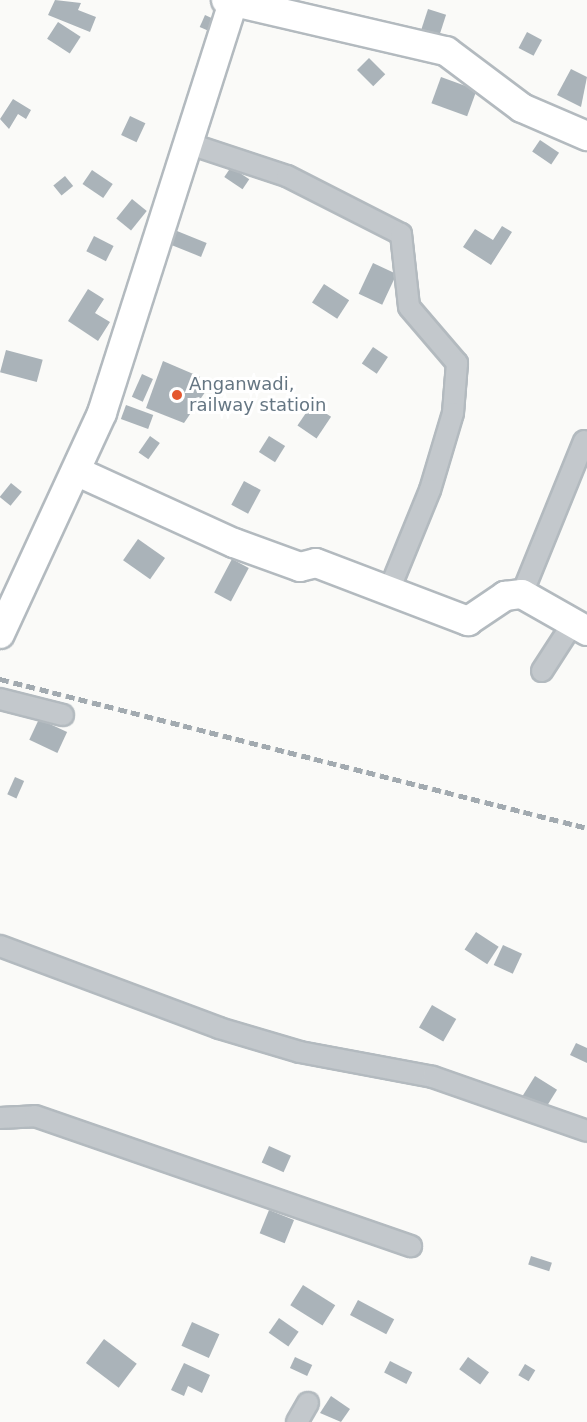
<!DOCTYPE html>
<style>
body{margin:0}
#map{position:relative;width:587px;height:1422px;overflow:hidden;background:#fafaf8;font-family:"DejaVu Sans",sans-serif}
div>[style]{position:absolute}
.building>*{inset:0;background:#aab3b9;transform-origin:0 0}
.roads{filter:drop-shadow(2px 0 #b3babf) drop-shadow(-2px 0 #b3babf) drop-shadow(0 2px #b3babf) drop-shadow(0 -2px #b3babf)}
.street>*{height:20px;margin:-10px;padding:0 10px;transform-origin:10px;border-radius:10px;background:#c3c8cc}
.secondary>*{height:28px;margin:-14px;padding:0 14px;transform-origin:14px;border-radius:14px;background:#fff}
.rail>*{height:4.5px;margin-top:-2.25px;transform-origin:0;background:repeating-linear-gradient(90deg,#a2aab0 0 9px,transparent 0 13.5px)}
.dots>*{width:16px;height:16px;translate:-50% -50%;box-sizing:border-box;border:3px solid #fff;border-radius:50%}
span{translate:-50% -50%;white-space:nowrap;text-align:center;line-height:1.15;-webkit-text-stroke:6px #fff;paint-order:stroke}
.poi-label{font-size:18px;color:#657683}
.left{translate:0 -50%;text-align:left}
</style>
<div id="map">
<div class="building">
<i style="clip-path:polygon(55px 0,81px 3px,78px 10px,96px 17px,90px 32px,48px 15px)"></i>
<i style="left:428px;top:9px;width:19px;height:23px;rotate:18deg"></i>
<i style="left:205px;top:15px;width:12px;height:13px;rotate:24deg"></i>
<i style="left:58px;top:22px;width:27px;height:20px;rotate:33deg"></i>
<i style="left:527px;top:32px;width:17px;height:18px;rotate:28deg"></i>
<i style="left:369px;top:58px;width:23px;height:17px;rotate:45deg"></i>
<i style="clip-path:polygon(571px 69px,587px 77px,581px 107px,557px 95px)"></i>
<i style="left:441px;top:77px;width:38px;height:28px;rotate:20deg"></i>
<i style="clip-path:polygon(13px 99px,31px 110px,26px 119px,18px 114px,9px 129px,0 119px)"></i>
<i style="left:130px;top:116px;width:17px;height:21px;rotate:25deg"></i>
<i style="left:540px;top:140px;width:23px;height:14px;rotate:34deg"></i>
<i style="left:231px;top:167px;width:22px;height:12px;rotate:34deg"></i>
<i style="left:92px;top:170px;width:25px;height:17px;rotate:34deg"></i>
<i style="left:65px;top:176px;width:13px;height:15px;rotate:51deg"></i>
<i style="left:132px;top:199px;width:19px;height:25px;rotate:39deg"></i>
<i style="clip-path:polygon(502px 226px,512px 232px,491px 265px,463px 247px,475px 229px,493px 240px)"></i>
<i style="left:177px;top:231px;width:32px;height:15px;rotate:22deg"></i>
<i style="left:94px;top:236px;width:22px;height:17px;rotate:27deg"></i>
<i style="left:373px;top:263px;width:26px;height:34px;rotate:25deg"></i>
<i style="left:324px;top:284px;width:30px;height:22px;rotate:33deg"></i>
<i style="clip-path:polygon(88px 289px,104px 299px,95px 313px,110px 322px,98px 341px,68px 321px)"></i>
<i style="left:373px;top:347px;width:18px;height:20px;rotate:34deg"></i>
<i style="left:6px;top:350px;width:38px;height:23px;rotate:15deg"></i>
<i style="clip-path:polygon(163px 361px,212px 382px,184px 423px,146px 408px)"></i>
<i style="left:142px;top:374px;width:12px;height:25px;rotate:24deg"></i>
<i style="left:312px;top:404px;width:23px;height:26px;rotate:34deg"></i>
<i style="left:126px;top:405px;width:29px;height:15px;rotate:20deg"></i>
<i style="left:150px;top:436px;width:12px;height:20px;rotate:35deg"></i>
<i style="left:269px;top:436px;width:19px;height:19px;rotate:32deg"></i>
<i style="left:244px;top:481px;width:19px;height:27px;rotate:28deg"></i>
<i style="left:11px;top:483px;width:14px;height:18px;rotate:39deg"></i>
<i style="left:138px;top:539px;width:33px;height:26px;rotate:35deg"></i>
<i style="left:232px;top:559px;width:19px;height:38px;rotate:28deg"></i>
<i style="left:39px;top:719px;width:31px;height:23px;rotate:25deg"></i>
<i style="left:15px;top:777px;width:10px;height:19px;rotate:24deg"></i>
<i style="left:476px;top:932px;width:27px;height:21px;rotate:33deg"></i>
<i style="left:503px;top:945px;width:21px;height:22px;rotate:25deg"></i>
<i style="left:432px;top:1005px;width:28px;height:26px;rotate:30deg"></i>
<i style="clip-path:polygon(576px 1043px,587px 1048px,587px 1063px,570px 1055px)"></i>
<i style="left:535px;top:1076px;width:26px;height:25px;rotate:32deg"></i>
<i style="left:269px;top:1146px;width:24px;height:18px;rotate:24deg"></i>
<i style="left:269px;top:1210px;width:27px;height:25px;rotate:22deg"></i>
<i style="left:531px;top:1256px;width:22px;height:9px;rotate:18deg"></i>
<i style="left:303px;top:1285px;width:38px;height:24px;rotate:32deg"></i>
<i style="left:358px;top:1300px;width:41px;height:17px;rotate:28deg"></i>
<i style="left:279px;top:1318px;width:24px;height:18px;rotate:35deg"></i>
<i style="left:192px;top:1322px;width:30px;height:26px;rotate:24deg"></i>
<i style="left:104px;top:1339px;width:41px;height:30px;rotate:37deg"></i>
<i style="left:295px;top:1357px;width:19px;height:12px;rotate:25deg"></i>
<i style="left:468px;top:1357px;width:26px;height:15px;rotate:36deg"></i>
<i style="left:390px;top:1361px;width:25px;height:13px;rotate:27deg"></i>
<i style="clip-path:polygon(184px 1363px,210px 1375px,202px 1393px,188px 1386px,184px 1396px,171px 1390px)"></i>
<i style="left:525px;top:1364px;width:12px;height:13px;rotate:31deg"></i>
<i style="clip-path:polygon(331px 1396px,350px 1409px,341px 1422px,320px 1413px)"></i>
</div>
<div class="roads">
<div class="street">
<i style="left:187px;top:143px;width:105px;rotate:18.3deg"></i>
<i style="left:287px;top:176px;width:128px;rotate:27deg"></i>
<i style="left:401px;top:234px;width:73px;rotate:83.7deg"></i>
<i style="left:409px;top:307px;width:74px;rotate:49.4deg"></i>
<i style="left:457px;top:363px;width:50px;rotate:94.6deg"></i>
<i style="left:453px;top:413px;width:80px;rotate:106.6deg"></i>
<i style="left:430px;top:490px;width:111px;rotate:112.2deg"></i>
<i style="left:522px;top:594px;width:165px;rotate:-67.9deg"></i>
<i style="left:542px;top:671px;width:57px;rotate:-57.1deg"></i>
<i style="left:0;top:699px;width:65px;rotate:14.3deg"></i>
<i style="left:0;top:946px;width:234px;rotate:20.5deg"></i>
<i style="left:219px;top:1028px;width:84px;rotate:16.5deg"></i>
<i style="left:300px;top:1052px;width:135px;rotate:10.6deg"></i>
<i style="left:433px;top:1077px;width:163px;rotate:19.3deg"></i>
<i style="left:0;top:1118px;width:35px;rotate:-3deg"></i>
<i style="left:35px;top:1116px;width:398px;rotate:19.1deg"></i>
<i style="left:297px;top:1422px;width:22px;rotate:-60deg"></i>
</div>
<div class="secondary">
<i style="left:226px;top:0;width:226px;rotate:13.1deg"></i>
<i style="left:446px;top:51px;width:95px;rotate:36.9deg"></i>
<i style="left:522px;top:108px;width:71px;rotate:23.3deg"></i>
<i style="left:78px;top:472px;width:171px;rotate:24.5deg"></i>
<i style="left:234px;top:543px;width:70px;rotate:20deg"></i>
<i style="left:300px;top:567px;width:16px;rotate:-14deg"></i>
<i style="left:316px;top:563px;width:163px;rotate:20.9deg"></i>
<i style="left:468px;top:621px;width:45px;rotate:-34deg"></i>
<i style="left:505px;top:596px;width:17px;rotate:-7deg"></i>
<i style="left:522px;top:594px;width:75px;rotate:29.6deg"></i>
<i style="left:0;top:634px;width:243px;rotate:-65.2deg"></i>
<i style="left:102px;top:413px;width:430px;rotate:-72.3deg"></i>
</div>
</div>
<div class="rail">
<i style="left:0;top:679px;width:606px;rotate:14.24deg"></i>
</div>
<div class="dots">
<i style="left:177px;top:395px;background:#e4572e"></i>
</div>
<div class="poi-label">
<span class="left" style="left:189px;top:395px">Anganwadi,<br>railway statioin</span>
</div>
</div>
